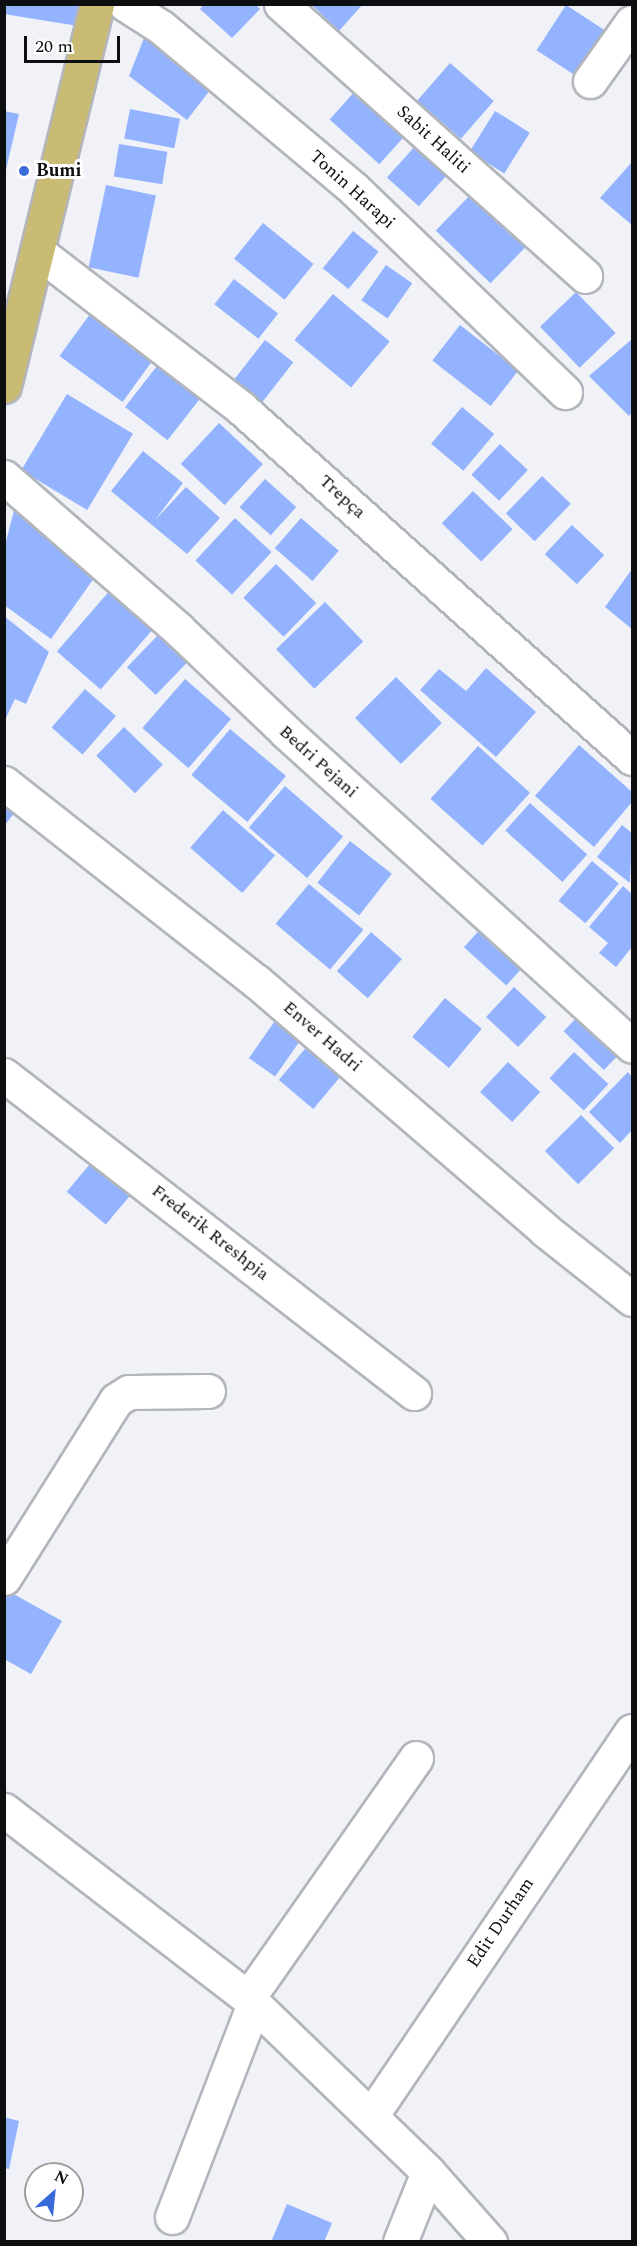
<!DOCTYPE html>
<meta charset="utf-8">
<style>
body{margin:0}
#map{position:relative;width:637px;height:2246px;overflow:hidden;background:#f0f2f8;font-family:Spectral,serif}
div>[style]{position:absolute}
.building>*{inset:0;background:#94b3fe;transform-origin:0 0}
.roads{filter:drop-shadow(2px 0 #b2b5bb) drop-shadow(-2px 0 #b2b5bb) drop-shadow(0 2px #b2b5bb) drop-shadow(0 -2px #b2b5bb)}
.minor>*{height:33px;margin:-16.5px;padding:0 16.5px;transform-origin:16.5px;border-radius:16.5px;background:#fff}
.major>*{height:33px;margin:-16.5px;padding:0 16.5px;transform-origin:16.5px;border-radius:16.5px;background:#c9bb73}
.dots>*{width:16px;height:16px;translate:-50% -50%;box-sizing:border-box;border:3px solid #fff;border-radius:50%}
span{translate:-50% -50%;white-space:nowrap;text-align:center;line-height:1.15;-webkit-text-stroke:6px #fff;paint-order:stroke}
.street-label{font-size:18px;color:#0d0e10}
.poi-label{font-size:18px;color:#0d0e10;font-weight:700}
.left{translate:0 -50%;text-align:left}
.frame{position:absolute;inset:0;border:6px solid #0d0e10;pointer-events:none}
.north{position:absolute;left:24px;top:2162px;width:60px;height:60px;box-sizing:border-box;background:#fff;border:2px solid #9e9f9f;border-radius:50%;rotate:27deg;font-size:16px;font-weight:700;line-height:24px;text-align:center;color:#0d0e10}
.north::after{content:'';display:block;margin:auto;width:21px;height:27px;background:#386ada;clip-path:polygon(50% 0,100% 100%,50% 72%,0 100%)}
.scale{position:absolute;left:24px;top:36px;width:96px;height:27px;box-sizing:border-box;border:3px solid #0d0e10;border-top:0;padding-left:8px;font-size:18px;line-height:21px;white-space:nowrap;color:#0d0e10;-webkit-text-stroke:4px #fff;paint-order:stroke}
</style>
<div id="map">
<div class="building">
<i style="clip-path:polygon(4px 4px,81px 4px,78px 26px,4px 14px)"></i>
<i style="clip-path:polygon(204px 4px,255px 4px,260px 9px,232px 38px,200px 9px)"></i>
<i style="clip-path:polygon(311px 4px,363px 4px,339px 31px)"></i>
<i style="left:566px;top:5px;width:48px;height:54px;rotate:33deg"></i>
<i style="clip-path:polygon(146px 33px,214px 85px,187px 120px,129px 76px)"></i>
<i style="left:450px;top:63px;width:58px;height:50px;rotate:41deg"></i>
<i style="left:357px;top:89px;width:67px;height:41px;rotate:42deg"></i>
<i style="left:130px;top:109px;width:51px;height:30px;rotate:11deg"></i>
<i style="clip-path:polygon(4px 111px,19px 114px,5px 174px,4px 174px)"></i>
<i style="left:495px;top:111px;width:41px;height:48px;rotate:32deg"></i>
<i style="left:119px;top:144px;width:49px;height:33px;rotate:9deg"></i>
<i style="left:417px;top:144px;width:43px;height:45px;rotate:42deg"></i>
<i style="clip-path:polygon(632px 162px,632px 225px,600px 198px)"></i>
<i style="left:106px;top:185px;width:51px;height:84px;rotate:12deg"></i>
<i style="left:474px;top:191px;width:76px;height:55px;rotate:44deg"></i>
<i style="left:263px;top:223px;width:65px;height:46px;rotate:39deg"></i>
<i style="left:353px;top:231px;width:33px;height:48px;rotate:39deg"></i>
<i style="left:386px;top:265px;width:32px;height:43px;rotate:35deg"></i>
<i style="left:234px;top:279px;width:56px;height:32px;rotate:38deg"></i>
<i style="left:576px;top:292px;width:57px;height:50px;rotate:46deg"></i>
<i style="left:333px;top:294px;width:74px;height:60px;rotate:40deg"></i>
<i style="left:90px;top:314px;width:78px;height:52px;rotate:36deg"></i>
<i style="left:460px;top:325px;width:74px;height:45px;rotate:38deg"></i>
<i style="clip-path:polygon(632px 339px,632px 412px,629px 416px,589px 376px)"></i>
<i style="left:265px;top:340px;width:36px;height:52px;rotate:38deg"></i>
<i style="left:157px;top:366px;width:54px;height:52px;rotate:38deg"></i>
<i style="left:67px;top:394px;width:77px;height:89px;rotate:31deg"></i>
<i style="left:462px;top:407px;width:42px;height:48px;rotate:40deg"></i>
<i style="left:219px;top:423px;width:60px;height:56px;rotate:43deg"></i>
<i style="left:500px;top:444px;width:38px;height:42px;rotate:43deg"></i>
<i style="clip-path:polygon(143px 451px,183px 483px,155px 520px,186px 487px,220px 518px,187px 554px,111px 491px)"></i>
<i style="left:542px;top:476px;width:40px;height:52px;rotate:44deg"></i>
<i style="left:265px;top:479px;width:42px;height:38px;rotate:42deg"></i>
<i style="left:473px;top:491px;width:55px;height:45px;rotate:44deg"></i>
<i style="clip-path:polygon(16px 503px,99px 571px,51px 639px,4px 605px,4px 549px)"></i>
<i style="left:235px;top:518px;width:50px;height:58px;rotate:43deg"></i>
<i style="left:301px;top:518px;width:50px;height:40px;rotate:41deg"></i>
<i style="left:572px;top:525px;width:44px;height:40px;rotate:43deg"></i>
<i style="left:276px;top:564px;width:56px;height:47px;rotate:44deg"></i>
<i style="clip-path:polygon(632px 569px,632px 629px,605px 607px)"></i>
<i style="left:112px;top:588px;width:58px;height:84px;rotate:41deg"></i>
<i style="left:325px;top:602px;width:55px;height:68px;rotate:46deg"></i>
<i style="clip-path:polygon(4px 616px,49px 652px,26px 704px,15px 699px,4px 722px)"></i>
<i style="left:161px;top:632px;width:40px;height:49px;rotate:44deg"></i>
<i style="clip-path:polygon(486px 668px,536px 712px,496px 757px,420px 690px,439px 669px,466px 691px)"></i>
<i style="left:396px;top:677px;width:65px;height:58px;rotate:45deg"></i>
<i style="left:185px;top:679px;width:61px;height:65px;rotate:41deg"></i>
<i style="left:85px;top:689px;width:41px;height:51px;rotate:41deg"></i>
<i style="left:124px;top:727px;width:54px;height:40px;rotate:44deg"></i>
<i style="left:230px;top:729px;width:73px;height:60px;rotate:40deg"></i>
<i style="clip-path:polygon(579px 745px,632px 792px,632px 802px,594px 847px,535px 796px)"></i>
<i style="left:478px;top:746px;width:70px;height:71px;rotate:42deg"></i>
<i style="left:285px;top:786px;width:77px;height:55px;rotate:41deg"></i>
<i style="clip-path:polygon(4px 793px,20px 806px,4px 826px)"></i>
<i style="left:530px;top:803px;width:77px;height:37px;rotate:42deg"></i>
<i style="left:223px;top:810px;width:69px;height:50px;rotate:41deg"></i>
<i style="clip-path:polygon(622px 825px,632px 833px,630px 883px,597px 857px)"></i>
<i style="left:350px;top:841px;width:53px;height:53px;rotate:38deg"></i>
<i style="left:592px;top:861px;width:35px;height:52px;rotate:40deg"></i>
<i style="left:309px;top:884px;width:71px;height:52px;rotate:40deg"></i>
<i style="clip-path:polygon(623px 886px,632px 894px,632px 947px,616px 967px,599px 953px,608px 943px,589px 927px)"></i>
<i style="left:484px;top:925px;width:57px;height:30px;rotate:42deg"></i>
<i style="left:371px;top:932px;width:41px;height:52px;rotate:41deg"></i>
<i style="left:514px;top:987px;width:44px;height:41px;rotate:43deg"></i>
<i style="left:445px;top:998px;width:48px;height:51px;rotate:40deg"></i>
<i style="left:583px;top:1011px;width:56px;height:28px;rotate:44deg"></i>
<i style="left:277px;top:1018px;width:32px;height:49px;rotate:35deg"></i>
<i style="left:309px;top:1044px;width:45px;height:47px;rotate:40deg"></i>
<i style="left:574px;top:1052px;width:47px;height:36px;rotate:43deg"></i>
<i style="left:508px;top:1062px;width:44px;height:41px;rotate:43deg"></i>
<i style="clip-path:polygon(628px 1072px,632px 1077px,632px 1130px,620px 1143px,589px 1112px)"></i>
<i style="left:581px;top:1115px;width:47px;height:51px;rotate:45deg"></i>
<i style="left:95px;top:1158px;width:51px;height:44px;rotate:40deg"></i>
<i style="clip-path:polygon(8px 1591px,62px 1621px,31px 1674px,4px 1659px,4px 1598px)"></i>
<i style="clip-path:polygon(4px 2117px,19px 2121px,9px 2169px,4px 2168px)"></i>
<i style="clip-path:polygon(287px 2204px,332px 2223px,324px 2242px,271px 2242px)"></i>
</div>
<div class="roads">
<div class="minor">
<i style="left:125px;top:4px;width:43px;rotate:32.6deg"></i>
<i style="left:161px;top:27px;width:252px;rotate:40deg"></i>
<i style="left:354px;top:189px;width:293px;rotate:43.9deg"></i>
<i style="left:281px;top:4px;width:408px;rotate:41.8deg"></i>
<i style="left:590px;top:81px;width:72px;rotate:-54.6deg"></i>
<i style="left:38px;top:252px;width:256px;rotate:37.5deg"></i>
<i style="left:241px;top:408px;width:525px;rotate:41.83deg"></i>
<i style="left:4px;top:477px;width:231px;rotate:41.1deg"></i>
<i style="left:178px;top:629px;width:149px;rotate:43.6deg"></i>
<i style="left:286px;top:732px;width:467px;rotate:42.2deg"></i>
<i style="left:4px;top:783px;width:320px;rotate:38.2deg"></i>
<i style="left:256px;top:981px;width:381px;rotate:40.7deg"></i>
<i style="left:545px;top:1230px;width:111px;rotate:38.4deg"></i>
<i style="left:4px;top:1075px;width:519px;rotate:37.8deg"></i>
<i style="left:4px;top:1578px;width:210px;rotate:-57.8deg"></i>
<i style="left:116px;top:1400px;width:15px;rotate:-32deg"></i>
<i style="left:129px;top:1392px;width:79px;rotate:-0.7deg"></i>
<i style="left:4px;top:1810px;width:308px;rotate:37.6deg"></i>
<i style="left:248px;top:1998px;width:250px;rotate:44deg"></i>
<i style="left:428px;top:2172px;width:94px;rotate:48.5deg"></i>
<i style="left:248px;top:1998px;width:293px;rotate:-55deg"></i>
<i style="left:371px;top:2116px;width:465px;rotate:-55.9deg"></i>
<i style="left:172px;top:2217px;width:229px;rotate:-69deg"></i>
<i style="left:400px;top:2242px;width:75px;rotate:-68.2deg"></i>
</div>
<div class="major">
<i style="left:4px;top:386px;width:393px;rotate:-76.3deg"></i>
</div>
</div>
<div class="dots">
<i style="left:24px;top:171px;background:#386ada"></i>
</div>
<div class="street-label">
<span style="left:433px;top:140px;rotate:42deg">Sabit Haliti</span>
<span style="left:352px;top:190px;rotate:42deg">Tonin Harapi</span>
<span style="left:342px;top:497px;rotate:42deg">Trepça</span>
<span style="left:318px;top:762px;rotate:42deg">Bedri Pejani</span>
<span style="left:322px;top:1037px;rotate:41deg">Enver Hadri</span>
<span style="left:210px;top:1233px;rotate:38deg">Frederik Rreshpja</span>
<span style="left:501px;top:1923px;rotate:-56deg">Edit Durham</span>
</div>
<div class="poi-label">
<span class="left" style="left:36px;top:171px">Bumi</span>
</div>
<div class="frame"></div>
<div class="north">N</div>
<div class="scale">20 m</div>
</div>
